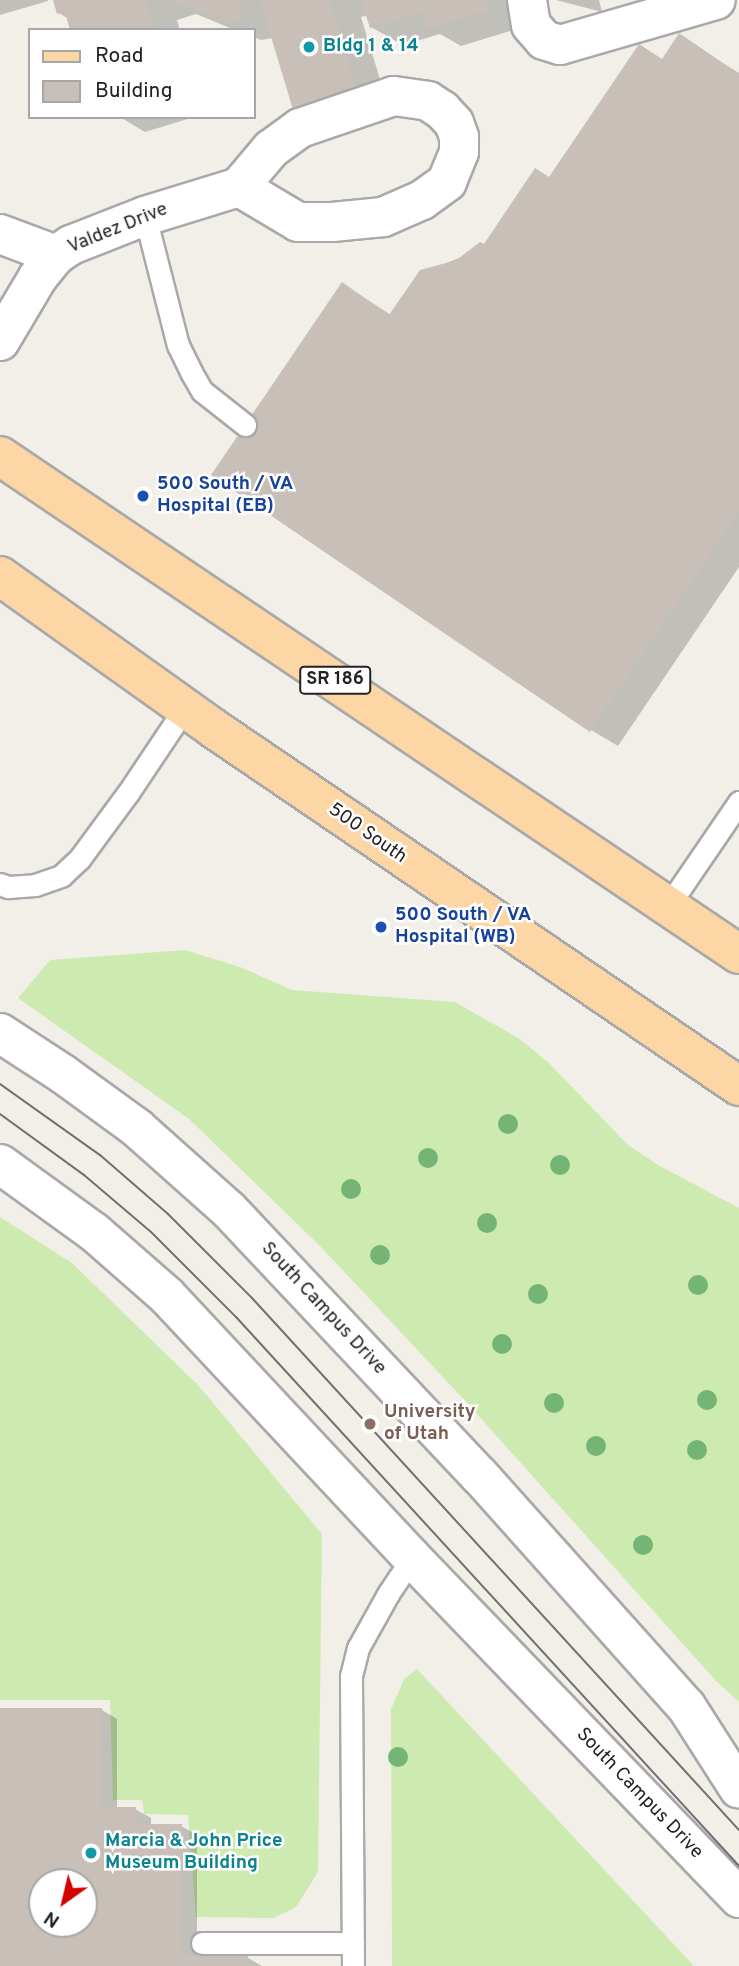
<!DOCTYPE html>
<style>
body{margin:0}
#map{position:relative;width:739px;height:1966px;overflow:hidden;background:#f2efe9;font-family:Overpass,sans-serif}
div>[style]{position:absolute}
.grass>*{inset:0;background:#cdebb0}
.shadow>*{inset:0;background:#0003}
.building>*{inset:0;background:#c7bfb8}
.roads{filter:drop-shadow(2px 0 #a9a9a9) drop-shadow(-2px 0 #a9a9a9) drop-shadow(0 2px #a9a9a9) drop-shadow(0 -2px #a9a9a9)}
.service>*{height:21px;margin:-10.5px;padding:0 10.5px;transform-origin:10.5px;border-radius:10.5px;background:#fff}
.minor>*{height:38px;margin:-19px;padding:0 19px;transform-origin:19px;border-radius:19px;background:#fff}
.tertiary>*{height:38px;margin:-19px;padding:0 19px;transform-origin:19px;border-radius:19px;background:#fff}
.primary>*{height:38px;margin:-19px;padding:0 19px;transform-origin:19px;border-radius:19px;background:#fcd6a4}
.tram>*{height:2px;margin:-1px;padding:0 1px;transform-origin:1px;border-radius:1px;background:#707070}
.trees>*{width:20px;height:20px;margin:-10px;border-radius:50%;background:#74b475}
.dots>*{width:19px;height:19px;translate:-50% -50%;box-sizing:border-box;border:4px solid #fff;border-radius:50%}
span{translate:-50% -50%;white-space:nowrap;text-align:center;line-height:1.15;-webkit-text-stroke:5px #fff;paint-order:stroke}
.shield-label span{padding:2px 5px;background:#fff;border:2px solid;border-radius:5px;-webkit-text-stroke-width:0}
.shield-label{font-size:18px;color:#222;font-weight:700}
.culture-label{font-size:19px;color:#0d838f;font-weight:700}
.left{translate:0 -50%;text-align:left}
.street-label{font-size:19px;color:#222}
.transit-label{font-size:19px;color:#164399;font-weight:700}
.education-label{font-size:19px;color:#785e54;font-weight:700}
.legend{position:absolute;left:28px;top:28px;width:228px;height:91px;box-sizing:border-box;background:#fff;border:2px solid #a7a7a7;margin:0;padding:9px 12px;list-style:none;font-size:21px;color:#222}
.legend li{display:flex;align-items:center;gap:14px;height:35px}
.legend b{width:35px;border:2px solid #a7a7a7}
.north{position:absolute;left:28px;top:1868px;width:70px;height:70px;box-sizing:border-box;background:#fff;border:2px solid #a7a7a7;border-radius:50%;rotate:214deg;font-size:19px;font-weight:700;line-height:28px;text-align:center;color:#222}
.north::after{content:'';display:block;margin:auto;width:24px;height:32px;background:#d40000;clip-path:polygon(50% 0,100% 100%,50% 72%,0 100%)}
</style>
<div id="map">
<div class="grass">
<i style="clip-path:polygon(185px 950px,240px 967px,292px 990px,455px 1002px,520px 1039px,549px 1063px,627px 1144px,658px 1165px,739px 1208px,739px 1702px,716px 1681px,468px 1404px,321px 1247px,189px 1119px,18px 998px,50px 960px)"></i>
<i style="clip-path:polygon(0 1217px,72px 1263px,199px 1386px,322px 1534px,318px 1872px,296px 1907px,274px 1918px,196px 1917px,188px 1815px,144px 1814px,142px 1800px,113px 1800px,110px 1700px,0 1700px)"></i>
<i style="clip-path:polygon(417px 1669px,694px 1966px,392px 1966px,391px 1709px,404px 1679px)"></i>
</div>
<div class="shadow">
<i style="clip-path:polygon(0 0,48px 0,48px 1px,0 15px)"></i>
<i style="clip-path:polygon(55px 0,511px 0,520px 28px,461px 46px,440px 34px,403px 45px,371px 27px,368px 15px,361px 17px,390px 112px,273px 38px,261px 40px,254px 37px,254px 30px,235px 30px,196px 14px,177px 20px,180px 30px,72px 30px,69px 19px,59px 13px)"></i>
<i style="clip-path:polygon(556px 0,599px 0,602px 12px)"></i>
<i style="clip-path:polygon(679px 36px,739px 73px,739px 567px,618px 746px,591px 730px,343px 284px,391px 315px,460px 260px,485px 246px,550px 179px,640px 46px,663px 60px)"></i>
<i style="clip-path:polygon(120px 117px,191px 117px,191px 118px,145px 132px)"></i>
<i style="clip-path:polygon(evenodd,0 1709px,102px 1710px,117px 1719px,117px 1809px,135px 1809px,151px 1818px,151px 1826px,181px 1826px,197px 1835px,197px 1957px,248px 1958px,262px 1966px,0 1966px,0 1709px,42px 1882px,84px 1882px,84px 1924px,42px 1924px,42px 1882px)"></i>
</div>
<div class="building">
<i style="clip-path:polygon(53px 0,145px 0,154px 30px,70px 30px,65px 12px,57px 14px)"></i>
<i style="clip-path:polygon(171px 0,238px 0,243px 19px,228px 23px)"></i>
<i style="clip-path:polygon(260px 0,330px 0,358px 94px,294px 113px)"></i>
<i style="clip-path:polygon(361px 0,486px 0,489px 10px,427px 29px,422px 12px,370px 28px)"></i>
<i style="clip-path:polygon(679px 33px,739px 74px,739px 512px,590px 732px,211px 475px,342px 282px,389px 315px,420px 270px,446px 263px,459px 258px,480px 242px,484px 244px,535px 168px,549px 177px,639px 44px,662px 59px)"></i>
<i style="clip-path:polygon(evenodd,0 1708px,102px 1708px,102px 1807px,136px 1807px,136px 1824px,182px 1824px,181px 1956px,248px 1956px,248px 1966px,0 1966px,0 1708px,42px 1882px,84px 1882px,84px 1924px,42px 1924px,42px 1882px)"></i>
</div>
<div class="roads">
<div class="service">
<i style="left:145px;top:216px;width:133px;rotate:75.7deg"></i>
<i style="left:178px;top:345px;width:30px;rotate:64deg"></i>
<i style="left:191px;top:372px;width:22px;rotate:60deg"></i>
<i style="left:202px;top:391px;width:55px;rotate:38.3deg"></i>
<i style="left:0;top:884px;width:9px;rotate:21deg"></i>
<i style="left:8px;top:887px;width:27px;rotate:-4deg"></i>
<i style="left:35px;top:885px;width:28px;rotate:-19deg"></i>
<i style="left:61px;top:876px;width:26px;rotate:-43deg"></i>
<i style="left:80px;top:858px;width:81px;rotate:-53.6deg"></i>
<i style="left:128px;top:793px;width:102px;rotate:-56.2deg"></i>
<i style="left:668px;top:906px;width:126px;rotate:-55.7deg"></i>
<i style="left:202px;top:1943px;width:151px"></i>
<i style="left:353px;top:1966px;width:290px;rotate:-90.4deg"></i>
<i style="left:351px;top:1676px;width:29px;rotate:-76deg"></i>
<i style="left:358px;top:1648px;width:62px;rotate:-60.9deg"></i>
<i style="left:388px;top:1594px;width:43px;rotate:-56.3deg"></i>
</div>
<div class="minor">
<i style="left:527px;top:0;width:25px;rotate:81deg"></i>
<i style="left:531px;top:25px;width:20px;rotate:49deg"></i>
<i style="left:544px;top:40px;width:17px;rotate:17deg"></i>
<i style="left:560px;top:45px;width:162px;rotate:-16.1deg"></i>
<i style="left:0;top:234px;width:60px;rotate:20.6deg"></i>
<i style="left:0;top:341px;width:74px;rotate:-59.3deg"></i>
<i style="left:38px;top:277px;width:28px;rotate:-51deg"></i>
<i style="left:56px;top:255px;width:18px;rotate:-34deg"></i>
<i style="left:71px;top:245px;width:79px;rotate:-21.4deg"></i>
<i style="left:145px;top:216px;width:98px;rotate:-17.1deg"></i>
<i style="left:239px;top:187px;width:50px;rotate:-49.9deg"></i>
<i style="left:271px;top:149px;width:36px;rotate:-36deg"></i>
<i style="left:300px;top:128px;width:99px;rotate:-18.8deg"></i>
<i style="left:394px;top:96px;width:34px;rotate:8deg"></i>
<i style="left:428px;top:101px;width:17px;rotate:33deg"></i>
<i style="left:442px;top:110px;width:18px;rotate:47deg"></i>
<i style="left:454px;top:123px;width:15px;rotate:70deg"></i>
<i style="left:459px;top:137px;width:15px;rotate:90deg"></i>
<i style="left:459px;top:152px;width:32px;rotate:112deg"></i>
<i style="left:447px;top:182px;width:31px;rotate:144deg"></i>
<i style="left:422px;top:200px;width:43px;rotate:156.4deg"></i>
<i style="left:383px;top:217px;width:51px;rotate:174.4deg"></i>
<i style="left:332px;top:222px;width:34px;rotate:180deg"></i>
<i style="left:298px;top:222px;width:69px;rotate:-149.3deg"></i>
</div>
<div class="tertiary">
<i style="left:0;top:1033px;width:75px;rotate:33.1deg"></i>
<i style="left:63px;top:1074px;width:92px;rotate:36.1deg"></i>
<i style="left:137px;top:1128px;width:123px;rotate:41.7deg"></i>
<i style="left:229px;top:1210px;width:366px;rotate:46.7deg"></i>
<i style="left:480px;top:1476px;width:309px;rotate:48.2deg"></i>
<i style="left:686px;top:1706px;width:98px;rotate:57.4deg"></i>
<i style="left:0;top:1164px;width:116px;rotate:35.9deg"></i>
<i style="left:94px;top:1232px;width:97px;rotate:41.2deg"></i>
<i style="left:167px;top:1296px;width:359px;rotate:46.9deg"></i>
<i style="left:412px;top:1558px;width:472px;rotate:46.1deg"></i>
</div>
<div class="primary">
<i style="left:0;top:456px;width:891px;rotate:33.98deg"></i>
<i style="left:0;top:576px;width:262px;rotate:35.5deg"></i>
<i style="left:213px;top:728px;width:636px;rotate:34.24deg"></i>
</div>
</div>
<div class="tram">
<i style="left:0;top:1084px;width:123px;rotate:35.4deg"></i>
<i style="left:100px;top:1155px;width:90px;rotate:40.9deg"></i>
<i style="left:168px;top:1214px;width:119px;rotate:45deg"></i>
<i style="left:252px;top:1298px;width:721px;rotate:47.53deg"></i>
<i style="left:0;top:1114px;width:104px;rotate:36deg"></i>
<i style="left:84px;top:1175px;width:88px;rotate:40.4deg"></i>
<i style="left:151px;top:1232px;width:120px;rotate:45deg"></i>
<i style="left:236px;top:1317px;width:745px;rotate:47.5deg"></i>
</div>
<div class="trees">
<i style="left:508px;top:1124px"></i>
<i style="left:428px;top:1158px"></i>
<i style="left:560px;top:1165px"></i>
<i style="left:351px;top:1189px"></i>
<i style="left:487px;top:1223px"></i>
<i style="left:380px;top:1255px"></i>
<i style="left:698px;top:1285px"></i>
<i style="left:538px;top:1294px"></i>
<i style="left:502px;top:1344px"></i>
<i style="left:707px;top:1400px"></i>
<i style="left:554px;top:1403px"></i>
<i style="left:596px;top:1446px"></i>
<i style="left:697px;top:1450px"></i>
<i style="left:643px;top:1545px"></i>
<i style="left:398px;top:1757px"></i>
</div>
<div class="dots">
<i style="left:309px;top:47px;background:#0f9aa8"></i>
<i style="left:143px;top:496px;background:#1a4fb4"></i>
<i style="left:381px;top:927px;background:#1a4fb4"></i>
<i style="left:370px;top:1424px;background:#8d6e63"></i>
<i style="left:91px;top:1853px;background:#0f9aa8"></i>
</div>
<div class="shield-label">
<span style="left:335px;top:680px">SR 186</span>
</div>
<div class="culture-label">
<span class="left" style="left:323px;top:47px">Bldg 1 &amp; 14</span>
<span class="left" style="left:105px;top:1853px">Marcia &amp; John Price<br>Museum Building</span>
</div>
<div class="street-label">
<span style="left:118px;top:229px;rotate:-22deg">Valdez Drive</span>
<span style="left:367px;top:834px;rotate:35deg">500 South</span>
<span style="left:323px;top:1309px;rotate:47deg">South Campus Drive</span>
<span style="left:639px;top:1794px;rotate:46deg">South Campus Drive</span>
</div>
<div class="transit-label">
<span class="left" style="left:157px;top:496px">500 South / VA<br>Hospital (EB)</span>
<span class="left" style="left:395px;top:927px">500 South / VA<br>Hospital (WB)</span>
</div>
<div class="education-label">
<span class="left" style="left:384px;top:1424px">University<br>of Utah</span>
</div>
<ul class="legend">
<li><b style="height:9px;background:#fcd6a4"></b>Road</li>
<li><b style="height:19px;background:#c7bfb8"></b>Building</li>
</ul>
<div class="north">N</div>
</div>
